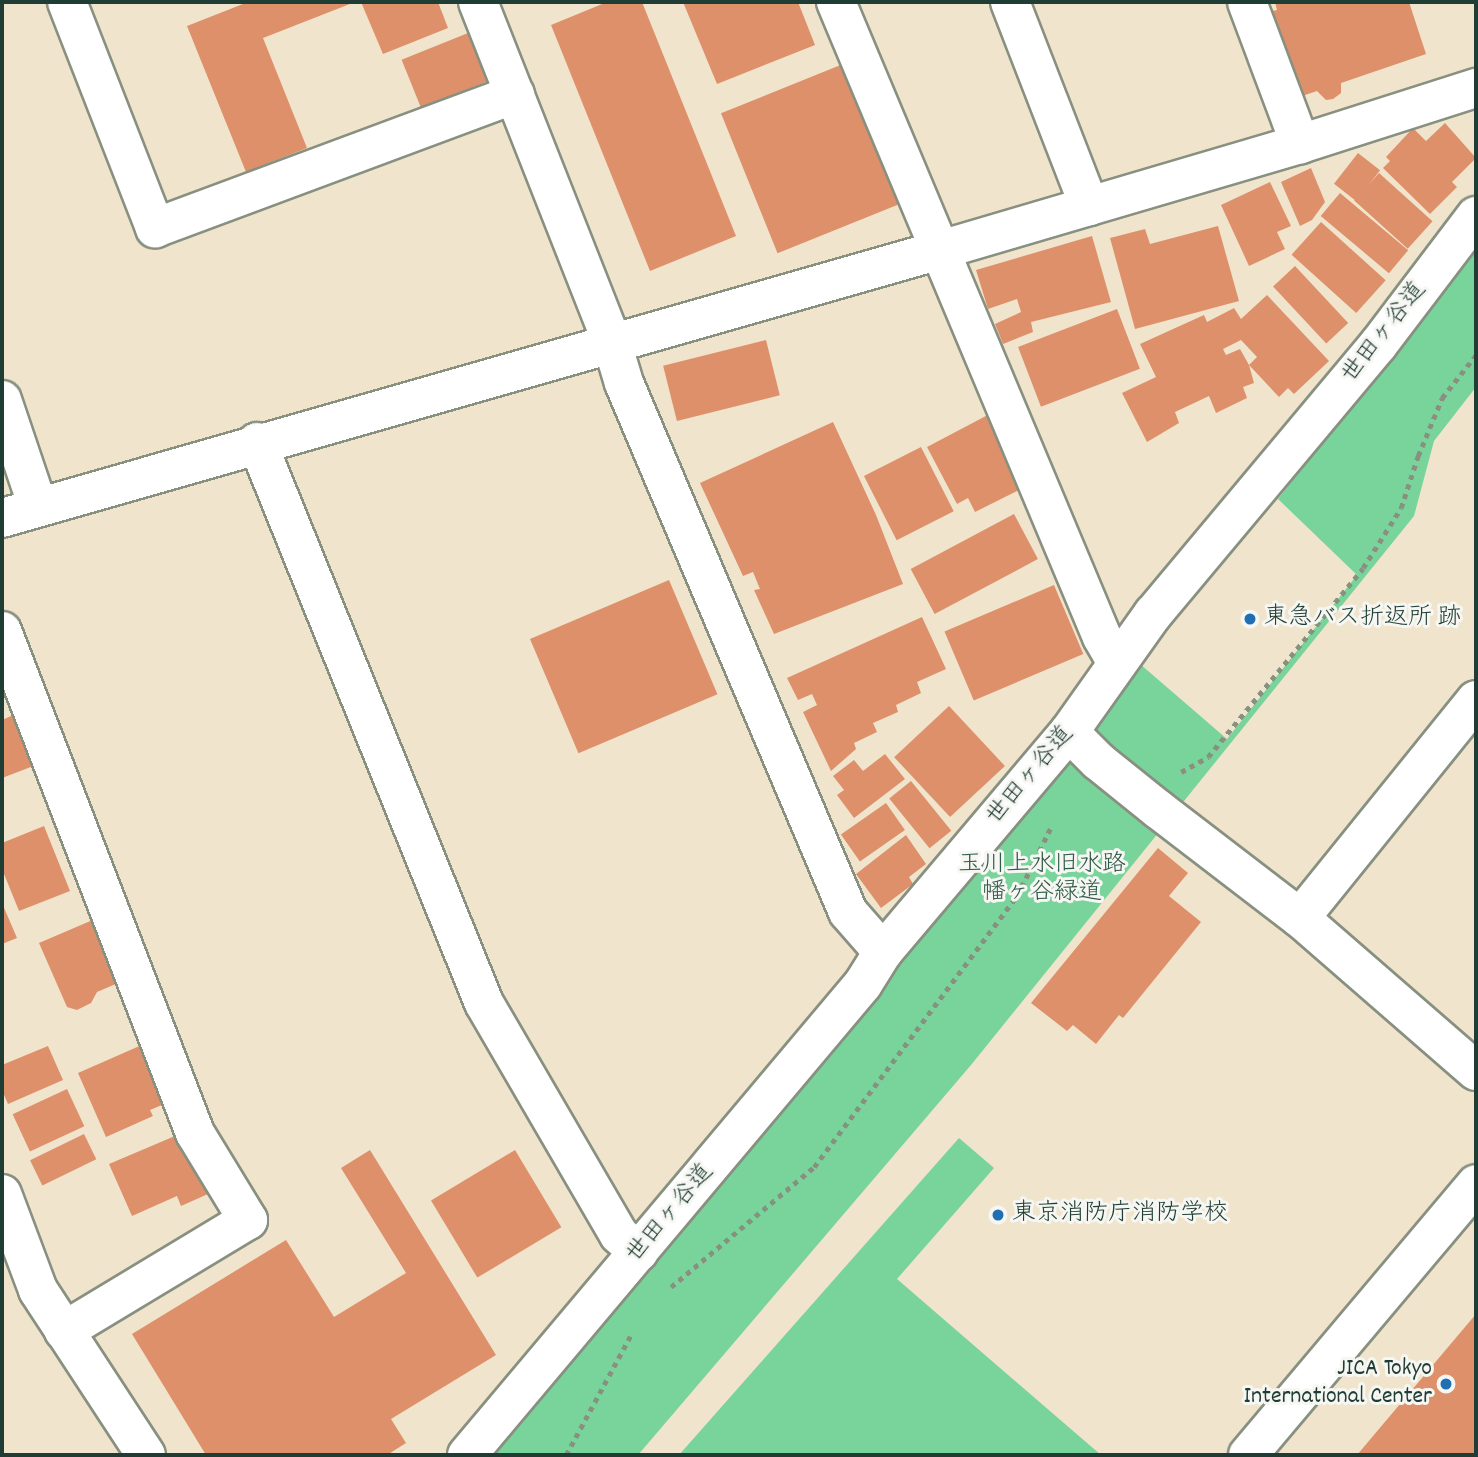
<!DOCTYPE html>
<meta charset="utf-8">
<style>
body{margin:0}
#map{position:relative;width:1478px;height:1457px;overflow:hidden;background:#f0e4cc;font-family:Dekko,"Klee One",sans-serif}
div>[style]{position:absolute}
.green>*{inset:0;background:#79d49b}
.building>*{inset:0;background:#de906b;transform-origin:0 0}
.path>*{height:4.5px;margin-top:-2.25px;transform-origin:0;background:repeating-linear-gradient(90deg,#889080 0 5px,transparent 0 10px)}
.roads{filter:drop-shadow(2px 0 #889080) drop-shadow(-2px 0 #889080) drop-shadow(0 2px #889080) drop-shadow(0 -2px #889080)}
.minor>*{height:38px;margin:-19px;padding:0 19px;transform-origin:19px;border-radius:19px;background:#fff}
.dots>*{width:19px;height:19px;translate:-50% -50%;box-sizing:border-box;border:4px solid #f6f6f2;border-radius:50%}
span{translate:-50% -50%;white-space:nowrap;text-align:center;line-height:1.15;-webkit-text-stroke:6px #f6f6f2;paint-order:stroke}
.street-label{font-size:24px;color:#1f3d34}
.poi-label{font-size:24px;color:#1f3d34}
.left{translate:0 -50%;text-align:left}
.right{translate:-100% -50%;text-align:right}
.park-label{font-size:24px;color:#315b49}
.frame{position:absolute;inset:0;border:4px solid #1f3d34;pointer-events:none}
</style>
<div id="map">
<div class="green">
<i style="clip-path:polygon(1476px 247px,1476px 387px,1434px 441px,1414px 516px,971px 1065px,638px 1455px,487px 1455px,1140px 664px,1227px 739px,1357px 575px,1278px 499px)"></i>
<i style="clip-path:polygon(959px 1138px,994px 1168px,897px 1279px,1101px 1455px,679px 1455px)"></i>
</div>
<div class="building">
<i style="clip-path:polygon(248px 2px,355px 2px,263px 38px,307px 148px,246px 172px,187px 26px)"></i>
<i style="clip-path:polygon(361px 2px,438px 2px,448px 28px,383px 54px)"></i>
<i style="clip-path:polygon(607px 2px,642px 2px,736px 236px,650px 271px,551px 25px)"></i>
<i style="clip-path:polygon(683px 2px,798px 2px,815px 45px,717px 84px)"></i>
<i style="clip-path:polygon(1275px 2px,1409px 2px,1426px 54px,1341px 83px,1341px 93px,1333px 99px,1326px 100px,1317px 91px,1296px 98px,1268px 12px,1277px 10px)"></i>
<i style="left:473px;top:31px;width:52px;height:77px;rotate:68deg"></i>
<i style="left:848px;top:62px;width:151px;height:137px;rotate:68deg"></i>
<i style="clip-path:polygon(1445px 123px,1476px 158px,1452px 182px,1457px 187px,1430px 214px,1383px 168px,1390px 161px,1386px 157px,1413px 128px,1426px 141px)"></i>
<i style="left:1358px;top:153px;width:28px;height:39px;rotate:38deg"></i>
<i style="clip-path:polygon(1311px 168px,1325px 202px,1312px 220px,1300px 226px,1281px 182px)"></i>
<i style="left:1379px;top:173px;width:72px;height:37px;rotate:42deg"></i>
<i style="clip-path:polygon(1270px 182px,1291px 226px,1277px 232px,1285px 249px,1249px 266px,1221px 205px)"></i>
<i style="left:1340px;top:193px;width:89px;height:30px;rotate:40deg"></i>
<i style="left:1321px;top:222px;width:87px;height:44px;rotate:42deg"></i>
<i style="clip-path:polygon(1218px 226px,1239px 301px,1135px 329px,1110px 238px,1145px 229px,1150px 244px)"></i>
<i style="clip-path:polygon(1092px 236px,1111px 302px,1031px 322px,1033px 332px,1003px 344px,995px 324px,1021px 312px,1017px 299px,988px 309px,976px 270px)"></i>
<i style="left:1295px;top:266px;width:78px;height:30px;rotate:47deg"></i>
<i style="clip-path:polygon(evenodd,1267px 295px,1329px 361px,1294px 394px,1288px 388px,1279px 397px,1249px 365px,1254px 383px,1243px 387px,1247px 398px,1216px 413px,1209px 396px,1175px 412px,1179px 423px,1147px 442px,1122px 393px,1156px 377px,1140px 344px,1204px 315px,1207px 322px,1234px 308px,1241px 319px,1267px 295px,1241px 340px,1257px 357px,1249px 365px,1240px 349px,1226px 355px,1223px 349px,1241px 340px)"></i>
<i style="left:1117px;top:309px;width:64px;height:106px;rotate:69deg"></i>
<i style="left:766px;top:340px;width:57px;height:106px;rotate:76deg"></i>
<i style="clip-path:polygon(1001px 408px,1024px 469px,1012px 476px,1019px 490px,975px 512px,968px 498px,957px 504px,927px 447px)"></i>
<i style="clip-path:polygon(833px 422px,876px 515px,903px 584px,774px 634px,754px 590px,760px 589px,753px 572px,743px 576px,700px 483px)"></i>
<i style="left:921px;top:447px;width:72px;height:64px;rotate:63deg"></i>
<i style="left:1014px;top:514px;width:51px;height:117px;rotate:62deg"></i>
<i style="left:669px;top:580px;width:124px;height:151px;rotate:67deg"></i>
<i style="left:1054px;top:585px;width:75px;height:119px;rotate:67deg"></i>
<i style="clip-path:polygon(922px 617px,946px 669px,917px 682px,921px 693px,896px 705px,898px 712px,873px 723px,877px 732px,854px 743px,856px 749px,831px 771px,803px 712px,817px 705px,812px 694px,798px 700px,787px 678px)"></i>
<i style="left:949px;top:706px;width:82px;height:75px;rotate:47deg"></i>
<i style="clip-path:polygon(16px 714px,36px 765px,2px 778px,2px 720px)"></i>
<i style="clip-path:polygon(885px 754px,905px 779px,854px 818px,837px 795px,844px 790px,833px 776px,854px 760px,863px 771px)"></i>
<i style="left:911px;top:781px;width:64px;height:28px;rotate:51deg"></i>
<i style="left:886px;top:803px;width:33px;height:55px;rotate:55deg"></i>
<i style="clip-path:polygon(44px 826px,70px 891px,19px 911px,2px 869px,2px 843px)"></i>
<i style="clip-path:polygon(906px 835px,926px 864px,909px 877px,913px 884px,881px 908px,856px 874px)"></i>
<i style="clip-path:polygon(1158px 848px,1188px 873px,1169px 896px,1201px 922px,1123px 1018px,1119px 1015px,1096px 1044px,1073px 1025px,1067px 1031px,1031px 1003px)"></i>
<i style="clip-path:polygon(2px 903px,17px 938px,2px 944px)"></i>
<i style="clip-path:polygon(95px 919px,118px 983px,97px 992px,91px 1003px,77px 1010px,67px 1007px,39px 943px)"></i>
<i style="clip-path:polygon(144px 1044px,169px 1102px,150px 1110px,153px 1116px,106px 1137px,78px 1073px)"></i>
<i style="clip-path:polygon(48px 1046px,63px 1080px,8px 1104px,2px 1090px,2px 1065px)"></i>
<i style="left:67px;top:1089px;width:41px;height:60px;rotate:65deg"></i>
<i style="clip-path:polygon(182px 1133px,208px 1194px,181px 1206px,177px 1196px,132px 1216px,109px 1164px)"></i>
<i style="left:84px;top:1134px;width:28px;height:60px;rotate:64deg"></i>
<i style="clip-path:polygon(370px 1150px,496px 1355px,391px 1419px,406px 1443px,387px 1455px,206px 1455px,132px 1334px,286px 1240px,334px 1317px,406px 1273px,341px 1168px)"></i>
<i style="left:515px;top:1150px;width:90px;height:98px;rotate:59deg"></i>
<i style="clip-path:polygon(1476px 1314px,1476px 1455px,1357px 1455px)"></i>
</div>
<div class="path">
<i style="left:1181px;top:772px;width:31px;rotate:-29deg"></i>
<i style="left:1208px;top:757px;width:244px;rotate:-50.6deg"></i>
<i style="left:1363px;top:568px;width:71px;rotate:-57.7deg"></i>
<i style="left:1401px;top:508px;width:55px;rotate:-71.9deg"></i>
<i style="left:1418px;top:456px;width:63px;rotate:-67.5deg"></i>
<i style="left:1442px;top:398px;width:55px;rotate:-51.7deg"></i>
<i style="left:671px;top:1287px;width:187px;rotate:-40deg"></i>
<i style="left:814px;top:1167px;width:339px;rotate:-53.2deg"></i>
<i style="left:1017px;top:896px;width:75px;rotate:-63.8deg"></i>
<i style="left:566px;top:1455px;width:139px;rotate:-61.6deg"></i>
</div>
<div class="roads">
<div class="minor">
<i style="left:67px;top:2px;width:243px;rotate:68.7deg"></i>
<i style="left:155px;top:228px;width:384px;rotate:-20.4deg"></i>
<i style="left:478px;top:2px;width:366px;rotate:68.5deg"></i>
<i style="left:612px;top:343px;width:42px;rotate:73.3deg"></i>
<i style="left:624px;top:383px;width:574px;rotate:67.05deg"></i>
<i style="left:848px;top:912px;width:53px;rotate:48.8deg"></i>
<i style="left:836px;top:2px;width:688px;rotate:67.27deg"></i>
<i style="left:1102px;top:637px;width:30px;rotate:60deg"></i>
<i style="left:1010px;top:2px;width:219px;rotate:68.8deg"></i>
<i style="left:1247px;top:2px;width:152px;rotate:69.5deg"></i>
<i style="left:2px;top:400px;width:113px;rotate:71.4deg"></i>
<i style="left:257px;top:442px;width:605px;rotate:67.97deg"></i>
<i style="left:484px;top:1003px;width:268px;rotate:59.8deg"></i>
<i style="left:619px;top:1235px;width:26px;rotate:40deg"></i>
<i style="left:2px;top:518px;width:976px;rotate:-15.95deg"></i>
<i style="left:940px;top:250px;width:375px;rotate:-16.4deg"></i>
<i style="left:1300px;top:144px;width:185px;rotate:-17.7deg"></i>
<i style="left:2px;top:631px;width:538px;rotate:68.97deg"></i>
<i style="left:195px;top:1133px;width:102px;rotate:58.7deg"></i>
<i style="left:248px;top:1220px;width:215px;rotate:148.9deg"></i>
<i style="left:1069px;top:732px;width:41px;rotate:45deg"></i>
<i style="left:1098px;top:761px;width:78px;rotate:38.8deg"></i>
<i style="left:1159px;top:810px;width:178px;rotate:37.5deg"></i>
<i style="left:1300px;top:918px;width:233px;rotate:41deg"></i>
<i style="left:1300px;top:918px;width:280px;rotate:-51.1deg"></i>
<i style="left:2px;top:1194px;width:103px;rotate:69.4deg"></i>
<i style="left:38px;top:1290px;width:197px;rotate:56.8deg"></i>
<i style="left:467px;top:1455px;width:615px;rotate:-49.94deg"></i>
<i style="left:863px;top:984px;width:38px;rotate:-58deg"></i>
<i style="left:883px;top:952px;width:288px;rotate:-49.8deg"></i>
<i style="left:1069px;top:732px;width:145px;rotate:-54.6deg"></i>
<i style="left:1153px;top:614px;width:351px;rotate:-50.1deg"></i>
<i style="left:1378px;top:345px;width:162px;rotate:-52.8deg"></i>
<i style="left:1248px;top:1455px;width:354px;rotate:-49.9deg"></i>
</div>
</div>
<div class="dots">
<i style="left:1250px;top:619px;background:#1f6fb2"></i>
<i style="left:998px;top:1215px;background:#1f6fb2"></i>
<i style="left:1446px;top:1384px;background:#1f6fb2"></i>
</div>
<div class="street-label">
<span style="left:1385px;top:333px;rotate:-52deg">世田ヶ谷道</span>
<span style="left:1031px;top:776px;rotate:-50deg">世田ヶ谷道</span>
<span style="left:671px;top:1214px;rotate:-50deg">世田ヶ谷道</span>
</div>
<div class="poi-label">
<span class="left" style="left:1264px;top:619px">東急バス折返所 跡</span>
<span class="left" style="left:1012px;top:1215px">東京消防庁消防学校</span>
<span class="right" style="left:1432px;top:1384px">JICA Tokyo<br>International Center</span>
</div>
<div class="park-label">
<span style="left:1042px;top:880px">玉川上水旧水路<br>幡ヶ谷緑道</span>
</div>
<div class="frame"></div>
</div>
